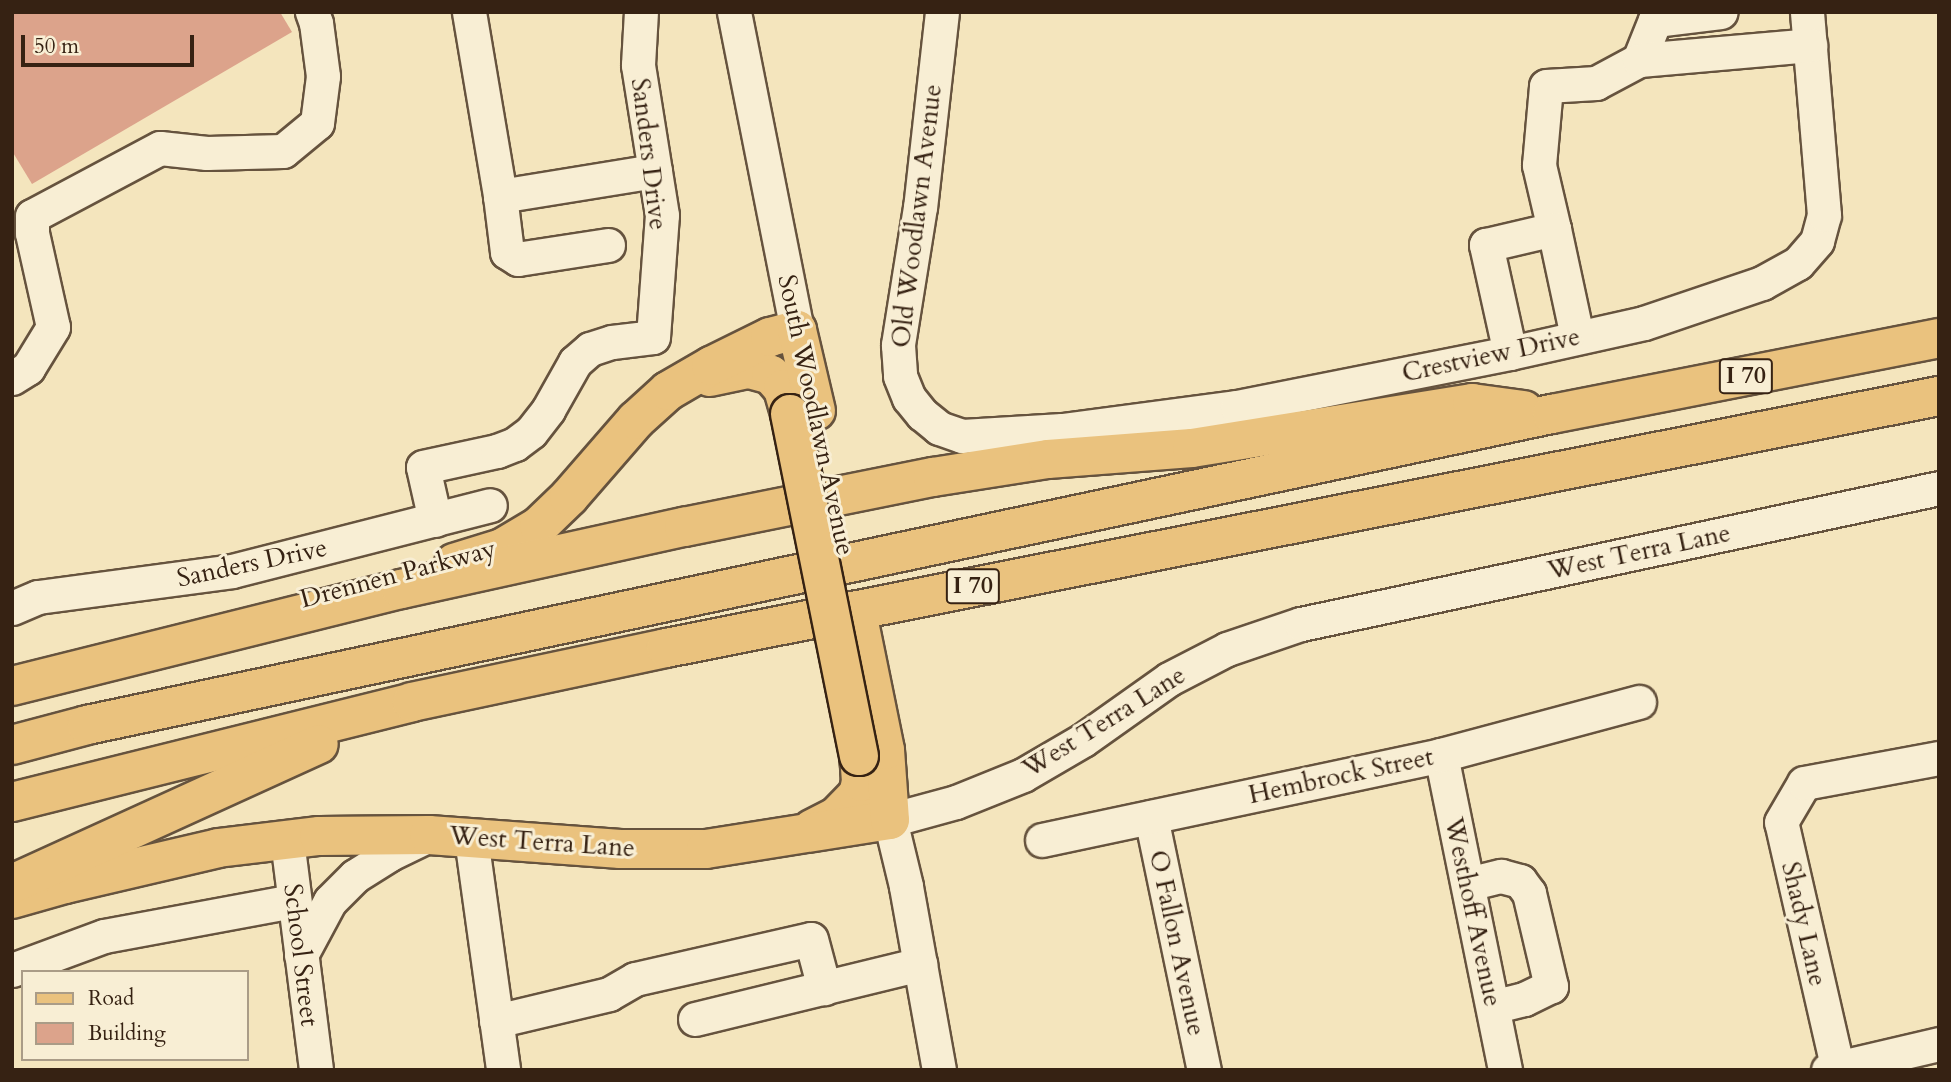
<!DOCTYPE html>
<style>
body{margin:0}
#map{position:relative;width:1951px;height:1082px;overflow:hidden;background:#f4e5bd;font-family:Cardo,serif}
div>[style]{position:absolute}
.building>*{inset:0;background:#dca38b}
.roads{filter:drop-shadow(2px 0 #66533e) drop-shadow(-2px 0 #66533e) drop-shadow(0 2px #66533e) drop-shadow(0 -2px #66533e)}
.minor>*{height:33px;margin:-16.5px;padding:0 16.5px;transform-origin:16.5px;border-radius:16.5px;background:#f8eed4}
.major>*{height:38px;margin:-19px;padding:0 19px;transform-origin:19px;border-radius:19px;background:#eac27e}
.highway>*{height:38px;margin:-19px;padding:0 19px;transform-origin:19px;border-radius:19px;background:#eac27e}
.bridges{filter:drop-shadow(2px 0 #362213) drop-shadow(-2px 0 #362213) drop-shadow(0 2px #362213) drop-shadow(0 -2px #362213)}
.major-bridge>*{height:38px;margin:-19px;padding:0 19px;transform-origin:19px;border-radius:19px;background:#eac27e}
span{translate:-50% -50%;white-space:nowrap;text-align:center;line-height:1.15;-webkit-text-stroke:6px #f8eed4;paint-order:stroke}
.shield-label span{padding:2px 5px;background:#f8eed4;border:2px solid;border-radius:5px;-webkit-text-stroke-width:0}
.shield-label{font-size:24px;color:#362213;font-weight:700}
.street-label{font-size:26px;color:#362213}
.frame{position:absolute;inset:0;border:14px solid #362213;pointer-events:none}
.legend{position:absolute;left:21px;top:970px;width:228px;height:91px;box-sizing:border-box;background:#f8eed4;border:2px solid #aa9c87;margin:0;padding:9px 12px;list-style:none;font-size:21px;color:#362213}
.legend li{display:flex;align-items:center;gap:14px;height:35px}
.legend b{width:35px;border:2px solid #aa9c87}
.scale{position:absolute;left:21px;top:35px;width:173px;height:32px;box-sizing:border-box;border:4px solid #362213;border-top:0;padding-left:9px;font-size:21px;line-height:24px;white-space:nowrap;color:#362213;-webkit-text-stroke:5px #f8eed4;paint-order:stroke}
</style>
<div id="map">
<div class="building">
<i style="clip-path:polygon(12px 12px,280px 12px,292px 32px,32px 184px,12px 151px)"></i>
</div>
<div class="roads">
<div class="minor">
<i style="left:469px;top:12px;width:187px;rotate:80.4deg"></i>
<i style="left:734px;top:12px;width:324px;rotate:78.8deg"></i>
<i style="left:942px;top:12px;width:196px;rotate:96.4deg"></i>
<i style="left:920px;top:207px;width:140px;rotate:99.1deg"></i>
<i style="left:898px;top:345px;width:31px;rotate:86deg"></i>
<i style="left:900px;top:376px;width:24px;rotate:68deg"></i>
<i style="left:909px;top:398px;width:21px;rotate:51deg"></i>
<i style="left:922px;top:414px;width:22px;rotate:39deg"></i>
<i style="left:939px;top:428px;width:24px;rotate:19deg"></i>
<i style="left:962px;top:436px;width:100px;rotate:-3.4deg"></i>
<i style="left:1062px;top:430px;width:177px;rotate:-7.5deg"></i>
<i style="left:1237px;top:407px;width:278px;rotate:-11.2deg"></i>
<i style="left:1510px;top:353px;width:137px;rotate:-12.6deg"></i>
<i style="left:1644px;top:323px;width:125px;rotate:-18.7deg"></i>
<i style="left:1762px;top:283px;width:41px;rotate:-29.1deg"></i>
<i style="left:1798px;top:263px;width:29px;rotate:-49deg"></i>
<i style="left:1817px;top:241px;width:27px;rotate:-75deg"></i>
<i style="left:1824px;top:215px;width:204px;rotate:-94.8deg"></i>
<i style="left:1639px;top:60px;width:43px;rotate:-68.2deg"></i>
<i style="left:1655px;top:20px;width:66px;rotate:-6.9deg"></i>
<i style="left:1554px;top:229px;width:66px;rotate:-103.2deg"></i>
<i style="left:1539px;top:165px;width:79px;rotate:-84.9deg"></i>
<i style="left:1546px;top:86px;width:50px;rotate:-3.4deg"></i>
<i style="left:1596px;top:83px;width:49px;rotate:-28.1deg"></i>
<i style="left:1639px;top:60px;width:172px;rotate:-5deg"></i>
<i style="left:608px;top:245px;width:91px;rotate:171.2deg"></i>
<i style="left:518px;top:259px;width:13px;rotate:-148deg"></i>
<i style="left:507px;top:252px;width:56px;rotate:-97.1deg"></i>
<i style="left:500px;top:196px;width:157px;rotate:-9.2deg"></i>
<i style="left:1510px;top:353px;width:111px;rotate:-102.5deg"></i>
<i style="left:1486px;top:245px;width:70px;rotate:-13.2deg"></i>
<i style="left:1554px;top:229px;width:109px;rotate:77.9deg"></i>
<i style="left:12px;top:378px;width:19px;rotate:-32deg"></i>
<i style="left:28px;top:368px;width:48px;rotate:-58.6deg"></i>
<i style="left:53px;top:327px;width:96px;rotate:-102.6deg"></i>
<i style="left:32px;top:233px;width:17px;rotate:-90deg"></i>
<i style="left:32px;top:216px;width:145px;rotate:-28deg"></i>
<i style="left:160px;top:148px;width:47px;rotate:6.1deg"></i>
<i style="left:207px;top:153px;width:76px;rotate:-1.5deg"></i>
<i style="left:283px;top:151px;width:44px;rotate:-39.5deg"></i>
<i style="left:317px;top:123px;width:47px;rotate:-82.7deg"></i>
<i style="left:323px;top:76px;width:53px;rotate:-97.5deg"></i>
<i style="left:316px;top:23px;width:12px;rotate:-110deg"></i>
<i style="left:435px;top:520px;width:54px;rotate:-102.8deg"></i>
<i style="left:423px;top:467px;width:76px;rotate:-12.2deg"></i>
<i style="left:497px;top:451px;width:19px;rotate:-21deg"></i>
<i style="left:515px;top:444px;width:20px;rotate:-37deg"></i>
<i style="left:531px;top:432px;width:28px;rotate:-52deg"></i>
<i style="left:548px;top:410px;width:55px;rotate:-60.6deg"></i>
<i style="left:575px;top:362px;width:20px;rotate:-41deg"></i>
<i style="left:590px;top:349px;width:23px;rotate:-18deg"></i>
<i style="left:612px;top:342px;width:41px;rotate:-7deg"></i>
<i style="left:653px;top:337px;width:122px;rotate:-85.8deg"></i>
<i style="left:662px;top:215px;width:152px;rotate:-99.1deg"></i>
<i style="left:638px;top:65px;width:53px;rotate:-86.8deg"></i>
<i style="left:12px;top:608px;width:28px;rotate:-23deg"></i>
<i style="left:38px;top:597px;width:196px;rotate:-7.6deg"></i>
<i style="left:232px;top:571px;width:266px;rotate:-14.3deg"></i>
<i style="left:1441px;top:755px;width:321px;rotate:78.5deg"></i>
<i style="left:1151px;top:817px;width:258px;rotate:78.2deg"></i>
<i style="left:471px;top:838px;width:234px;rotate:82.1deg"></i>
<i style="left:287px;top:840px;width:232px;rotate:82.8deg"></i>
<i style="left:1042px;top:840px;width:408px;rotate:-12deg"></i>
<i style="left:1441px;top:755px;width:205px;rotate:-15deg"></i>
<i style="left:1468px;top:884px;width:34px;rotate:-14deg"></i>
<i style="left:1501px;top:876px;width:20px;rotate:15deg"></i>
<i style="left:1520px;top:881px;width:15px;rotate:53deg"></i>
<i style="left:1529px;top:893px;width:96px;rotate:76.7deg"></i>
<i style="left:1551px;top:986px;width:30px;rotate:154deg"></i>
<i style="left:1524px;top:999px;width:32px;rotate:166deg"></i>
<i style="left:301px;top:955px;width:61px;rotate:-61.8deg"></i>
<i style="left:330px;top:901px;width:35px;rotate:-45deg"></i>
<i style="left:355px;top:876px;width:39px;rotate:-32deg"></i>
<i style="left:388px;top:855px;width:43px;rotate:-26deg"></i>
<i style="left:12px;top:970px;width:98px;rotate:-20.3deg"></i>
<i style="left:104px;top:936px;width:192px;rotate:-10.5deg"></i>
<i style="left:695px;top:1019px;width:232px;rotate:-13.7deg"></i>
<i style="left:496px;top:1021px;width:116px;rotate:-13.4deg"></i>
<i style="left:609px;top:994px;width:30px;rotate:-30deg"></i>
<i style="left:635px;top:979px;width:180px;rotate:-12.8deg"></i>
<i style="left:811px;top:939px;width:51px;rotate:75.1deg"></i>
<i style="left:939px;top:1070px;width:187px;rotate:-100.2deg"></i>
<i style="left:906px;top:886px;width:68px;rotate:-103.6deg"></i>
<i style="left:890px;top:820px;width:68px;rotate:-15.3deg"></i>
<i style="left:956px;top:802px;width:72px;rotate:-21.9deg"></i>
<i style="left:1023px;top:775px;width:69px;rotate:-30.3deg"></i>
<i style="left:1083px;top:740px;width:105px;rotate:-35.3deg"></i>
<i style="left:1169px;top:679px;width:65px;rotate:-27.3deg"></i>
<i style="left:1227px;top:649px;width:78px;rotate:-18.7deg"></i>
<i style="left:1301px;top:624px;width:652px;rotate:-12.03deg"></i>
<i style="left:1828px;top:1070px;width:114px;rotate:-13.2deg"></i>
<i style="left:1838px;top:1070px;width:254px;rotate:-102.9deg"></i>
<i style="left:1781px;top:822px;width:45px;rotate:-59.5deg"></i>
<i style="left:1804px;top:783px;width:137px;rotate:-10.5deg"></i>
</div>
<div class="major">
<i style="left:710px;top:377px;width:40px;rotate:-12deg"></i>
<i style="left:749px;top:369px;width:23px;rotate:15deg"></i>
<i style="left:771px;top:375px;width:18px;rotate:49deg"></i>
<i style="left:783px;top:389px;width:26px;rotate:74deg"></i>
<i style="left:454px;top:563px;width:50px;rotate:-17.4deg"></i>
<i style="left:502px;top:548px;width:43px;rotate:-30.7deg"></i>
<i style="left:539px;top:526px;width:42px;rotate:-44deg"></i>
<i style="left:569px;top:497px;width:102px;rotate:-49deg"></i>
<i style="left:636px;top:420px;width:43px;rotate:-42.2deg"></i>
<i style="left:668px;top:391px;width:50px;rotate:-30.2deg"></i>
<i style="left:711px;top:366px;width:66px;rotate:-26.2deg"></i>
<i style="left:770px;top:337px;width:28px;rotate:-15deg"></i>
<i style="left:797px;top:330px;width:83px;rotate:76.8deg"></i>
<i style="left:812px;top:829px;width:28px;rotate:-27deg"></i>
<i style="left:837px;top:816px;width:30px;rotate:-46deg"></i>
<i style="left:858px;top:794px;width:12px;rotate:-76deg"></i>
<i style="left:861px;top:782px;width:26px;rotate:-94deg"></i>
<i style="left:12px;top:899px;width:55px;rotate:-15.8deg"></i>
<i style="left:65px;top:884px;width:157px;rotate:-13.2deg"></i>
<i style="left:218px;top:848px;width:102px;rotate:-6.8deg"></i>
<i style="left:319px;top:836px;width:110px;rotate:-0.5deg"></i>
<i style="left:429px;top:835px;width:192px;rotate:4.2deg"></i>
<i style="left:620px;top:849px;width:86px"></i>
<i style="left:706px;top:849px;width:186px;rotate:-9deg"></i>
<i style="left:890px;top:820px;width:70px;rotate:-94.1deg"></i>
<i style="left:885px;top:750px;width:136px;rotate:-101.5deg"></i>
</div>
<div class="highway">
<i style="left:12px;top:686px;width:401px;rotate:-14deg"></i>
<i style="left:401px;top:589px;width:290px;rotate:-12.4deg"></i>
<i style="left:684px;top:527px;width:254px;rotate:-11.4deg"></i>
<i style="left:933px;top:477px;width:116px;rotate:-8.9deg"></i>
<i style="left:1048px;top:459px;width:144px;rotate:-4.4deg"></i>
<i style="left:1192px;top:448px;width:284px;rotate:-9.1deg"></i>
<i style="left:1472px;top:403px;width:52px;rotate:7.7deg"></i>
<i style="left:12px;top:745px;width:78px;rotate:-14.9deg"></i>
<i style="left:87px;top:725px;width:1498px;rotate:-11.99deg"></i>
<i style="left:1552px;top:414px;width:394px;rotate:-11.1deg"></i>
<i style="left:12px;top:802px;width:412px;rotate:-14deg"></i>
<i style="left:412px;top:702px;width:260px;rotate:-12deg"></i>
<i style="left:666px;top:648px;width:1298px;rotate:-11.2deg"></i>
<i style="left:12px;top:884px;width:337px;rotate:-24.5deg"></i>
</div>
</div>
<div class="bridges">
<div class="major-bridge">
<i style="left:790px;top:414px;width:349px;rotate:78.6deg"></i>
</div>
</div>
<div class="shield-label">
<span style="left:1746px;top:376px">I 70</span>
<span style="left:973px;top:586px">I 70</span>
</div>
<div class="street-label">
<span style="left:649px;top:154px;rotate:83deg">Sanders Drive</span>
<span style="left:917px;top:216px;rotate:-83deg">Old Woodlawn Avenue</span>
<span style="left:1491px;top:355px;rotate:-12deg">Crestview Drive</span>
<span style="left:816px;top:415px;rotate:78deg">South Woodlawn Avenue</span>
<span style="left:1639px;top:552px;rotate:-12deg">West Terra Lane</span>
<span style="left:252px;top:563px;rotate:-12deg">Sanders Drive</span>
<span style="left:398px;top:574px;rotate:-15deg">Drennen Parkway</span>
<span style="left:1104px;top:722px;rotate:-32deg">West Terra Lane</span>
<span style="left:1341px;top:776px;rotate:-12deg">Hembrock Street</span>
<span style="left:542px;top:842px;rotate:4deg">West Terra Lane</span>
<span style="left:1473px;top:912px;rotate:78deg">Westhoff Avenue</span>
<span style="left:1804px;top:924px;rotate:77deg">Shady Lane</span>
<span style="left:1177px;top:943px;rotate:78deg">O Fallon Avenue</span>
<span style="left:301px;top:955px;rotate:83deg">School Street</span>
</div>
<div class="frame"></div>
<ul class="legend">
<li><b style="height:9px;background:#eac27e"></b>Road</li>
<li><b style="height:19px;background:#dca38b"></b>Building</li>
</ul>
<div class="scale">50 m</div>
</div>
